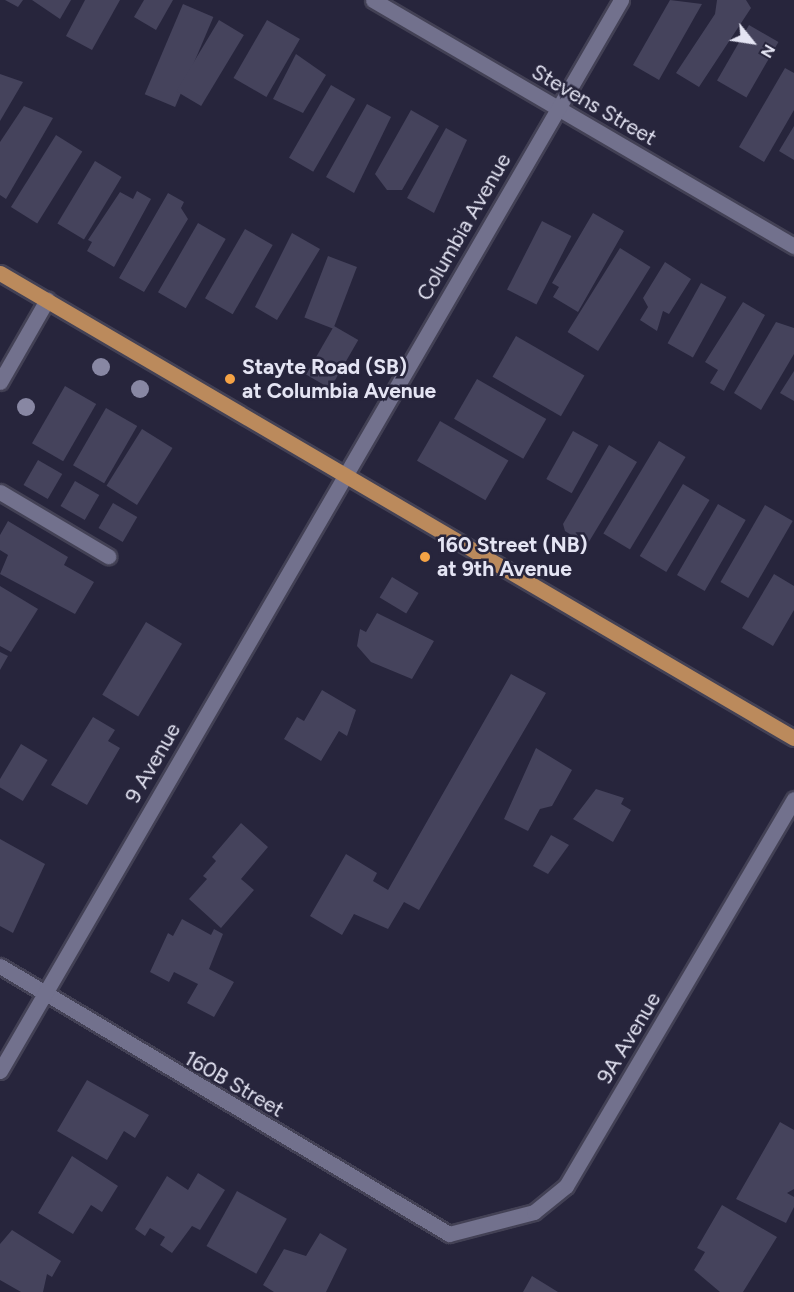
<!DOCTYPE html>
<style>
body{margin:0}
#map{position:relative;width:794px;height:1292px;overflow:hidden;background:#27253c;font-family:Figtree,sans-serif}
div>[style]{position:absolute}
.building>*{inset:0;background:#45435c;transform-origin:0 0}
.roads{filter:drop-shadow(2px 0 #434155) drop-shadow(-2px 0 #434155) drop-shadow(0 2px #434155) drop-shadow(0 -2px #434155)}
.minor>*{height:15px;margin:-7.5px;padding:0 7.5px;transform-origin:7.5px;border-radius:7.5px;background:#72718d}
.major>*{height:15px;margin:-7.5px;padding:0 7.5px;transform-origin:7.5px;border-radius:7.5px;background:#bb8a5c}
.trees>*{width:18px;height:18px;margin:-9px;border-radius:50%;background:#8887a3}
.dots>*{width:16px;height:16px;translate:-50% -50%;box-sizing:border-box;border:3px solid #27253c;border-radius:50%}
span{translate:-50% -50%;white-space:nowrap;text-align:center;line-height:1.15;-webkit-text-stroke:5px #27253c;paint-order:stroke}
.street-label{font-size:21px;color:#e4e4f3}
.poi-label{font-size:21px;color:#e4e4f3;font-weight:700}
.left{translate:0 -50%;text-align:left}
.north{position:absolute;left:722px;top:12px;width:60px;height:60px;-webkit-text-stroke:4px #27253c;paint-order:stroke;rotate:120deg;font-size:16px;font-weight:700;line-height:24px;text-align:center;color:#e4e4f3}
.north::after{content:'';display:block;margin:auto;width:21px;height:27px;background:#e4e4f3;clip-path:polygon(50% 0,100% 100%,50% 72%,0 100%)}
</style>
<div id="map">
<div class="building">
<i style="clip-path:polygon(5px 0,23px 0,18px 7px)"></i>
<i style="clip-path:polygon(32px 0,71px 0,60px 19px)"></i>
<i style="clip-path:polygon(85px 0,120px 0,92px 50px,66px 36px)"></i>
<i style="clip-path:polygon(144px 0,173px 0,156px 30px,134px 17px)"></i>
<i style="clip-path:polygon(670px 0,702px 4px,659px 80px,633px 65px)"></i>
<i style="clip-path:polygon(717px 0,746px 0,751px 8px,699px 87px,676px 73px,715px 14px)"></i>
<i style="left:183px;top:4px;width:33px;height:98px;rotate:23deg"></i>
<i style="left:219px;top:20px;width:29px;height:83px;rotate:31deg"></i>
<i style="left:267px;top:20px;width:38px;height:67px;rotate:30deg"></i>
<i style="left:749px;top:25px;width:34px;height:64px;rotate:30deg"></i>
<i style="clip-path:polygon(296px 54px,326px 75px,303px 113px,273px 99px)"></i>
<i style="clip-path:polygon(785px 68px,794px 73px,794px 110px,764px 162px,739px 147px)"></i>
<i style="clip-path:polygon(0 74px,23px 82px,0 121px)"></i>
<i style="left:331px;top:85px;width:28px;height:84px;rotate:30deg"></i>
<i style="clip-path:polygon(367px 104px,391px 117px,354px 193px,326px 177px)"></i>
<i style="clip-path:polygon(24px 106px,53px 118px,6px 199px,0 195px,0 142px)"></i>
<i style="clip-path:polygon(411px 110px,439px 126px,402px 190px,387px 190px,375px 174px)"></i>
<i style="clip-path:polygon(794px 126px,794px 160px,779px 151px)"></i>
<i style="clip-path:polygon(446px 128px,467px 140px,434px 213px,407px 198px)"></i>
<i style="left:56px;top:135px;width:31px;height:85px;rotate:32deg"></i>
<i style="left:95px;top:161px;width:31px;height:73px;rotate:31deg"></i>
<i style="clip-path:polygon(137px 191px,151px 199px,114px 267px,87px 251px,92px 242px,88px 240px,120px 192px,133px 199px)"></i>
<i style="clip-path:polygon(168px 193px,184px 202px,181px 208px,188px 219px,144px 292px,119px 278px)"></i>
<i style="clip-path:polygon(593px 213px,624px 231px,578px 312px,553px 297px,559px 287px,552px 283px)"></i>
<i style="left:542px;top:221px;width:33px;height:77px;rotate:27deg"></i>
<i style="left:198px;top:223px;width:32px;height:80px;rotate:30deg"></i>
<i style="left:245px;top:229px;width:32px;height:80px;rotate:30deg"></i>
<i style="clip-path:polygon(292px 233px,320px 249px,277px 320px,255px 307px)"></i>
<i style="left:620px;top:248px;width:36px;height:99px;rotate:32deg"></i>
<i style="left:328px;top:256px;width:31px;height:66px;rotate:21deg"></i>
<i style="clip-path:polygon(665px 262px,691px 279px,669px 314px,663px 311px,657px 331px,640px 320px,648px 307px,643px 298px)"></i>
<i style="left:701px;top:283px;width:29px;height:69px;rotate:29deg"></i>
<i style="clip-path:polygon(743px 302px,765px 315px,724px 391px,710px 383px,718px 370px,705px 362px)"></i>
<i style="clip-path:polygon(776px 322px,794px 328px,794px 354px,761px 410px,734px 393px)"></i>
<i style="left:334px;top:326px;width:28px;height:56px;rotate:30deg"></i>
<i style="left:516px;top:336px;width:79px;height:47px;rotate:30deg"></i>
<i style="clip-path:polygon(794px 371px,794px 401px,780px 393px)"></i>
<i style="left:477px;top:379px;width:80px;height:46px;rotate:30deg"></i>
<i style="left:65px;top:386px;width:36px;height:66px;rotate:30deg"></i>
<i style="left:106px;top:408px;width:36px;height:66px;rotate:30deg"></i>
<i style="left:440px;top:421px;width:79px;height:46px;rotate:30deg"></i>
<i style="left:142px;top:429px;width:36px;height:67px;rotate:32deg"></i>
<i style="left:573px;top:431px;width:29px;height:55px;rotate:29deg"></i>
<i style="left:659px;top:441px;width:31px;height:108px;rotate:31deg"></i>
<i style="clip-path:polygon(609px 445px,637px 462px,587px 545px,565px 531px,563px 524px)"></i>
<i style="left:38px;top:460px;width:28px;height:29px;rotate:30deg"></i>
<i style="left:75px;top:481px;width:28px;height:29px;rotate:30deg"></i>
<i style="left:683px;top:484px;width:31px;height:84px;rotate:31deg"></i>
<i style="left:113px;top:503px;width:28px;height:29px;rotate:30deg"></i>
<i style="left:718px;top:504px;width:32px;height:82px;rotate:30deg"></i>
<i style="left:765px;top:505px;width:32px;height:89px;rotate:30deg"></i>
<i style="clip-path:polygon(8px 521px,68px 557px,64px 565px,94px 582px,75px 614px,0 574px,8px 555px,0 550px,0 535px)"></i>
<i style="clip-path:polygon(774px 574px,794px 586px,794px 610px,773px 646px,742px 628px)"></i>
<i style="left:392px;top:577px;width:31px;height:24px;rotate:31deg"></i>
<i style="clip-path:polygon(0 586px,38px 609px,11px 652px,0 646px)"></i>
<i style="clip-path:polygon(377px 613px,434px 641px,412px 679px,371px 662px,357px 646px,360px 629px,366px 632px)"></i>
<i style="left:146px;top:622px;width:42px;height:85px;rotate:31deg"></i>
<i style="clip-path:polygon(0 652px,8px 656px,0 670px)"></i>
<i style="clip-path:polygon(511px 674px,546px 693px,419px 910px,404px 902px,388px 929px,354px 914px,342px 935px,310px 916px,346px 854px,377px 873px,373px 881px,388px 890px)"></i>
<i style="clip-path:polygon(322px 690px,356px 710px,347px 736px,339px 731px,321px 761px,284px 739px,297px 717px,304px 721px)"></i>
<i style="clip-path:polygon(93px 717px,115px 730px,108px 741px,120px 748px,87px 805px,51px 785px)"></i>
<i style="left:21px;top:744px;width:31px;height:48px;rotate:31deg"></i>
<i style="clip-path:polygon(536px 748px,572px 770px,552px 806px,540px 809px,528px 831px,504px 819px)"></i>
<i style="clip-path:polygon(596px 789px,624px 798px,621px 804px,631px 810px,613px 842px,573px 819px)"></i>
<i style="clip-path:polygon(241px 823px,268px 847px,241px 879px,254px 890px,221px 928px,189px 899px,207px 879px,203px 876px,216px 861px,212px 857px)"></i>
<i style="clip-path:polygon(551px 835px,569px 845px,548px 874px,533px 866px)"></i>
<i style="clip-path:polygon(0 839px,45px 864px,13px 933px,0 926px)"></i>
<i style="clip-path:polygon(182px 919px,211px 935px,214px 929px,223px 934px,209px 969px,234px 982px,214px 1017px,187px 1003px,198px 984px,174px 972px,169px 982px,150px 972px,168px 933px,173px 936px)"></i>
<i style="clip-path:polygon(87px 1080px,149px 1115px,135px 1138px,124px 1131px,107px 1160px,57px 1131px)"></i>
<i style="clip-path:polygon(780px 1122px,794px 1130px,794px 1189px,787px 1193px,794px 1197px,794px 1207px,786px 1223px,736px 1199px)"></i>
<i style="clip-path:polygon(72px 1156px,118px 1186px,102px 1212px,91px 1205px,73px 1234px,38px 1213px)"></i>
<i style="clip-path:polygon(198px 1173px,225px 1190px,200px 1230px,192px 1226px,172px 1253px,160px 1245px,165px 1237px,150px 1228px,145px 1236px,135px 1229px,167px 1176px,188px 1190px)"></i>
<i style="left:237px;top:1191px;width:57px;height:63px;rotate:29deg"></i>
<i style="clip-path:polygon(722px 1205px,777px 1237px,743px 1292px,720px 1292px,694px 1270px,705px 1252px,697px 1248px)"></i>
<i style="clip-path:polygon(12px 1230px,61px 1261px,52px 1277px,47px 1274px,43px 1292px,21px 1292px,0 1280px,0 1244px)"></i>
<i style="clip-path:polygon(320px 1233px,347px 1249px,326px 1292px,274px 1292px,263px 1285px,284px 1249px,306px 1256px)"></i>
<i style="clip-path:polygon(532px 1276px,558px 1292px,523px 1292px)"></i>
</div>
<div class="roads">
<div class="minor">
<i style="left:373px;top:0;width:488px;rotate:30.3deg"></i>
<i style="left:0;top:382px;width:95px;rotate:-60.2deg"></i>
<i style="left:0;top:492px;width:126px;rotate:30.7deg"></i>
<i style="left:0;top:966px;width:523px;rotate:30.83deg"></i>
<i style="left:449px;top:1234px;width:88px;rotate:-14.5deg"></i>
<i style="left:534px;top:1212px;width:41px;rotate:-39.1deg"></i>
<i style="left:566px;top:1186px;width:449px;rotate:-59.5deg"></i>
<i style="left:0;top:1071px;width:1238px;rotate:-59.89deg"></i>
</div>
<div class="major">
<i style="left:0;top:273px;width:920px;rotate:30.36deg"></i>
</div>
</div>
<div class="trees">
<i style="left:101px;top:367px"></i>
<i style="left:140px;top:389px"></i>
<i style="left:26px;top:407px"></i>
</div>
<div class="dots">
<i style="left:230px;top:379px;background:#f5a345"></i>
<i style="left:425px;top:557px;background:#f5a345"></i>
</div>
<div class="street-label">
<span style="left:594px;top:105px;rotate:30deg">Stevens Street</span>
<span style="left:464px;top:227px;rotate:-60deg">Columbia Avenue</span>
<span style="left:153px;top:763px;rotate:-60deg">9 Avenue</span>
<span style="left:629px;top:1038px;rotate:-59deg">9A Avenue</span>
<span style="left:234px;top:1084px;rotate:30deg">160B Street</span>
</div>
<div class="poi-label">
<span class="left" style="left:242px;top:379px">Stayte Road (SB)<br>at Columbia Avenue</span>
<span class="left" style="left:437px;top:557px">160 Street (NB)<br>at 9th Avenue</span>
</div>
<div class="north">N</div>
</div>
